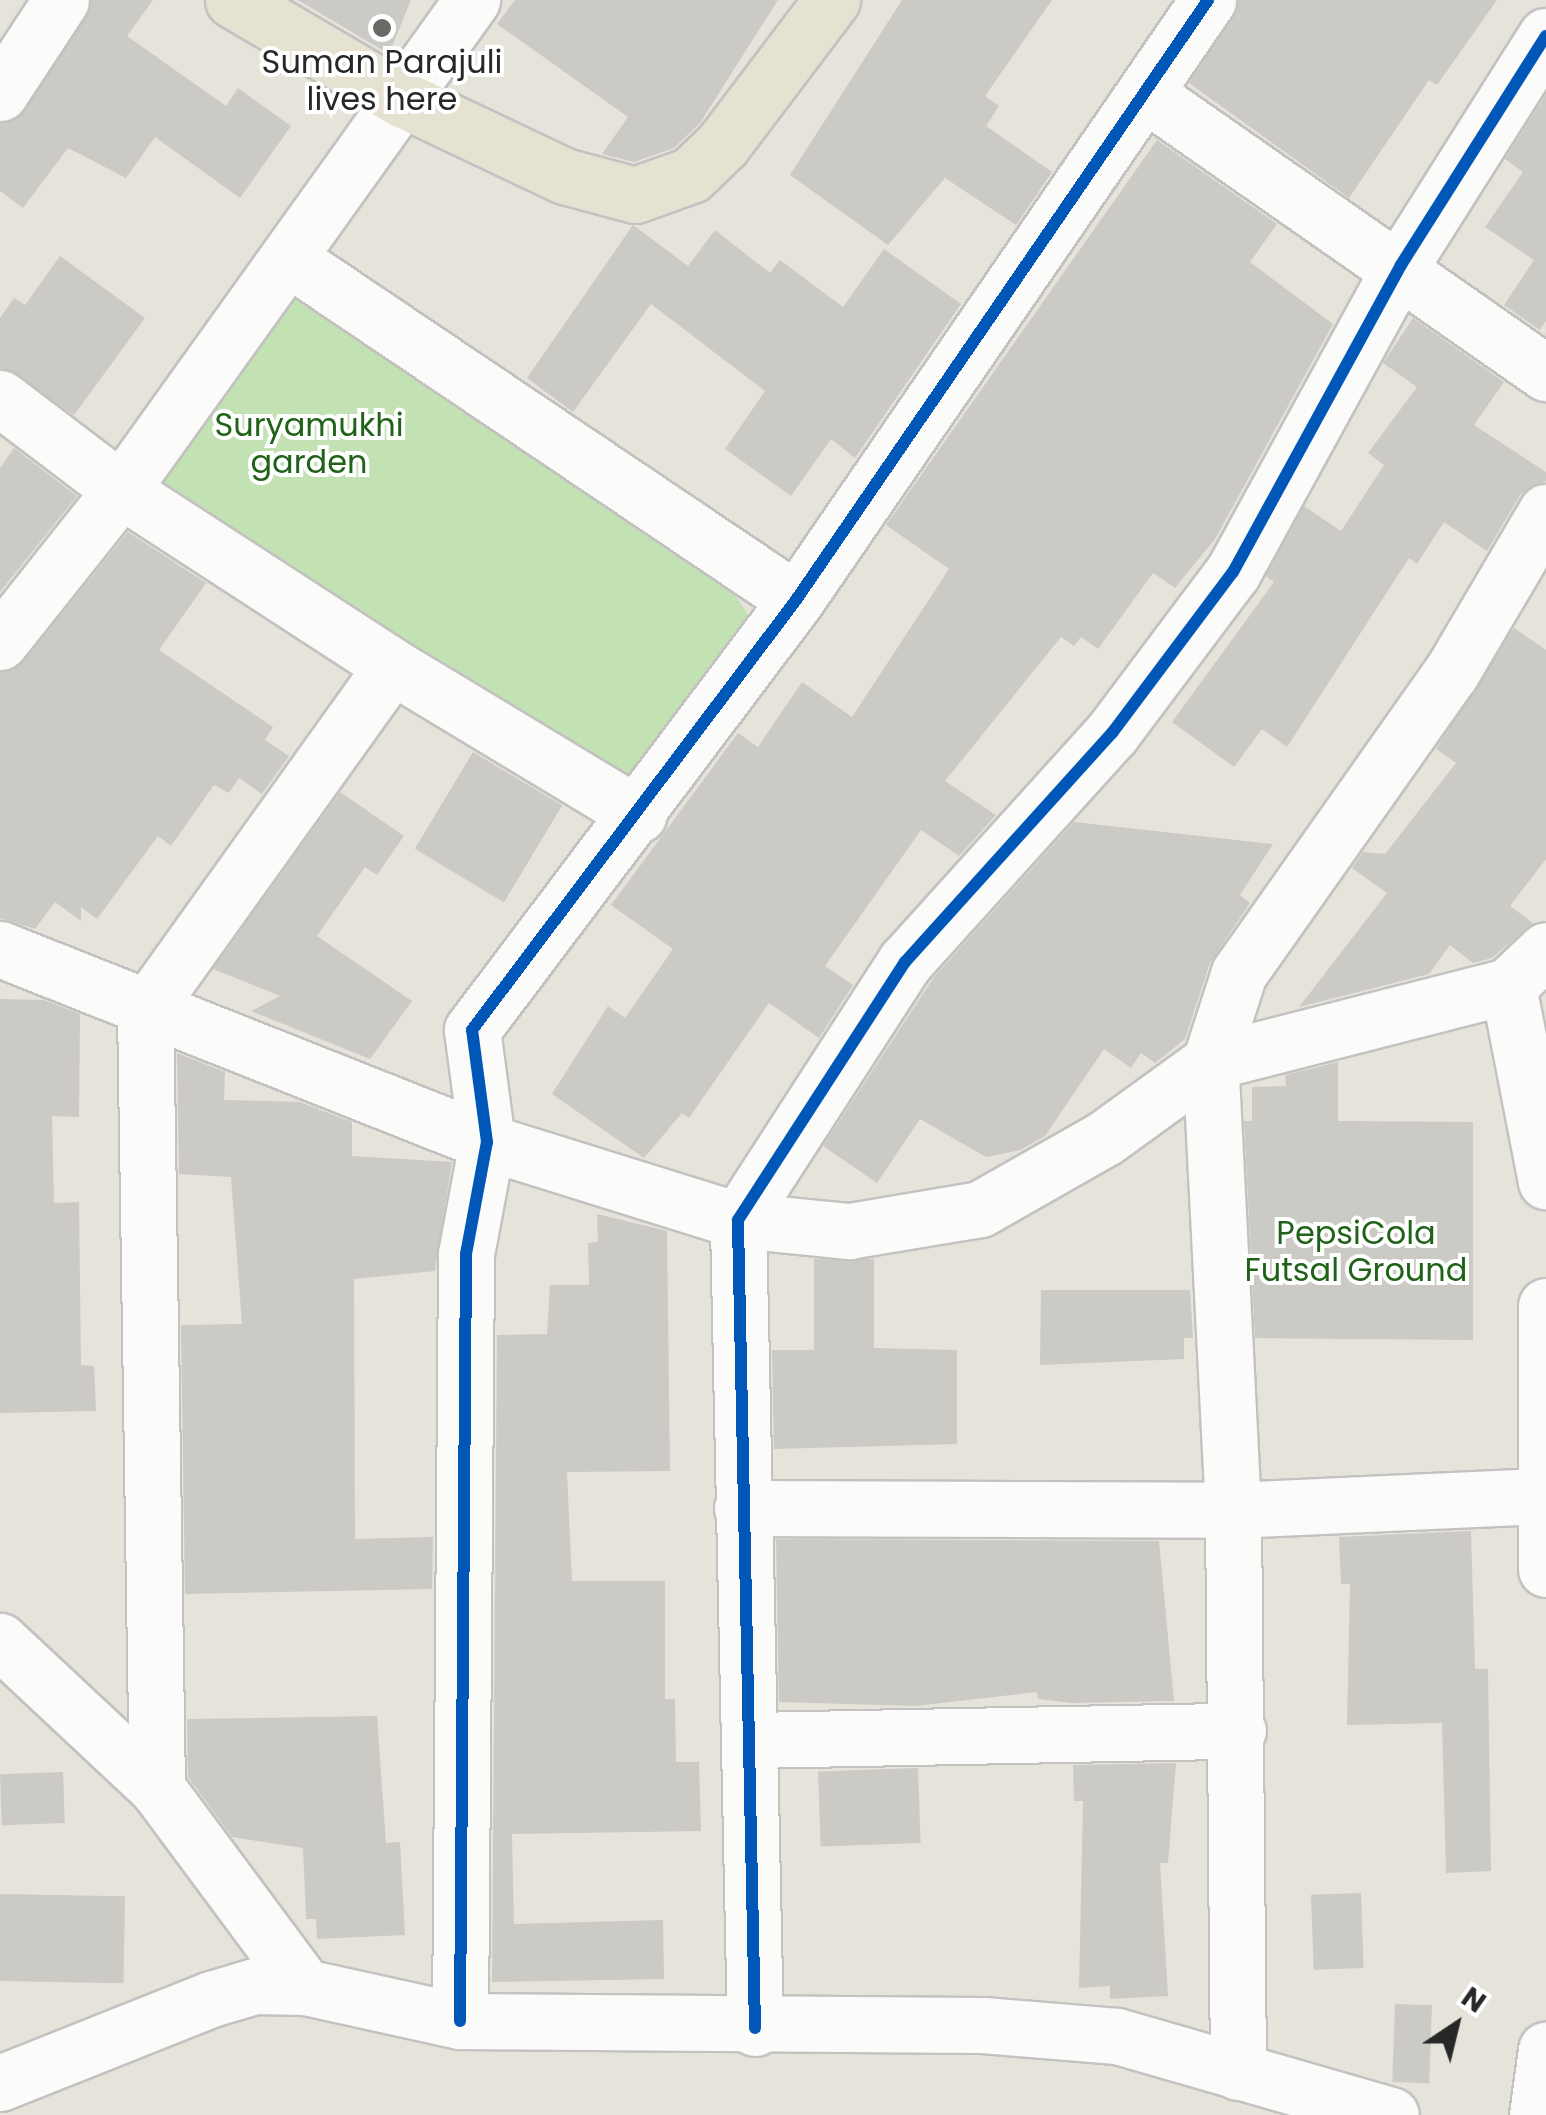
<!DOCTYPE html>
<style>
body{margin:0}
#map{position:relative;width:1546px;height:2115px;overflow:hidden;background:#e6e3db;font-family:Poppins,sans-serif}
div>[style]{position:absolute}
.green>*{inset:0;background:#c2e2b3}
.building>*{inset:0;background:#cccac5;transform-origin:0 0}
.roads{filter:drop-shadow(2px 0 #c3c2c1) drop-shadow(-2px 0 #c3c2c1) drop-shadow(0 2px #c3c2c1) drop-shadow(0 -2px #c3c2c1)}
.minor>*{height:55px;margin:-27.5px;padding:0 27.5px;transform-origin:27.5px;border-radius:27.5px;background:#fbfbfa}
.major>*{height:55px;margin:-27.5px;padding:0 27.5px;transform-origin:27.5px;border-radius:27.5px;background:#e5e2d1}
.cycleway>*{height:12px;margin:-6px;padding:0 6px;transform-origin:6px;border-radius:6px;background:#0057b8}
.dots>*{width:28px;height:28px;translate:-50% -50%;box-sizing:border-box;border:5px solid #fff;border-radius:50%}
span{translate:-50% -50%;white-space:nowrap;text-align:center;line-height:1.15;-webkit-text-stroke:8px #fff;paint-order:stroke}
.poi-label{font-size:32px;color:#272727}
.park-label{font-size:32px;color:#1f6218}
.north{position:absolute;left:1406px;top:1975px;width:100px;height:100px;-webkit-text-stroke:8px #fff;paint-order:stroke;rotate:35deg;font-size:28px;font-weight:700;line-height:40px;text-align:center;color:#272727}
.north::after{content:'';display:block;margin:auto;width:35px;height:45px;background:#272727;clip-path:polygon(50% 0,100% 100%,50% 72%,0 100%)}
</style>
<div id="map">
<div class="green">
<i style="clip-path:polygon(294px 292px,735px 595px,754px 624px,622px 792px,166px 490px,153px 460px)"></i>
</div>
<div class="building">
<i style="clip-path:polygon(92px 0,153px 0,127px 36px,226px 106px,238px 88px,291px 126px,240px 198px,155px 137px,126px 178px,68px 148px,23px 208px,0 191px,0 124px,26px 110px)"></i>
<i style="clip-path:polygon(298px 0,411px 0,389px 54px)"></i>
<i style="clip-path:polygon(515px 0,778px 0,700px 123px,674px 148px,634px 162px,602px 154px,628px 117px,497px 24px)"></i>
<i style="clip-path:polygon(902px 0,1052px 0,985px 96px,999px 106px,986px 126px,1052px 172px,1016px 225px,945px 178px,888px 245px,790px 175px)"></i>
<i style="clip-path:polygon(1239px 0,1497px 0,1437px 85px,1429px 80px,1349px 198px,1189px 83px)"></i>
<i style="clip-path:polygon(1546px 94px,1546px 321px,1540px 330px,1504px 305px,1534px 260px,1485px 227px,1523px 172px,1505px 159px)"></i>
<i style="clip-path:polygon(1157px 140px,1277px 224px,1250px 262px,1333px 324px,1215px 539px,1175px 588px,1153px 573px,1098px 649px,1081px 637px,1074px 646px,1061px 637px,945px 781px,996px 815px,959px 856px,921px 830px,825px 966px,853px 985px,819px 1038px,769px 1003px,689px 1118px,682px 1113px,644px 1158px,552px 1094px,608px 1006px,625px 1018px,673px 949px,611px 905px,738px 733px,758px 747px,802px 682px,852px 717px,949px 569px,886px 525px)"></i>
<i style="clip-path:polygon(633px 225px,688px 266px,715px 230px,770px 273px,780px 260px,843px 307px,884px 249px,961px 304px,855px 458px,831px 439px,791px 496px,725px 449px,765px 391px,651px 304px,573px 412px,527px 378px)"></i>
<i style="clip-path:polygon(60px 256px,145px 318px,74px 415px,0 367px,0 318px,14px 298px,25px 305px)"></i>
<i style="clip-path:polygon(1413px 318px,1504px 382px,1474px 425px,1546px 472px,1546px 481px,1520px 495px,1487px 551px,1444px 522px,1417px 564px,1409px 558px,1287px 747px,1262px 729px,1234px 767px,1172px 722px,1274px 582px,1266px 576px,1304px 506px,1341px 531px,1384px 465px,1368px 453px,1417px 387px,1383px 363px)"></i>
<i style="clip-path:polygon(14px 448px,77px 496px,0 592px,0 468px)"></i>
<i style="clip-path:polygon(128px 532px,206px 583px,159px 650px,273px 727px,265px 740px,289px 756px,262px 794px,239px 778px,229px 793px,214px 785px,171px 846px,158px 836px,97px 919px,81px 907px,81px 921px,55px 902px,35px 929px,0 918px,0 672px,24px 661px)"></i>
<i style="clip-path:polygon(1514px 628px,1546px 650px,1546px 859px,1510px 906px,1533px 923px,1492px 958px,1473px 963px,1450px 945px,1429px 974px,1299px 1007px,1387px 893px,1352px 868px,1363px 852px,1385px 854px,1456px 763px,1436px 749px)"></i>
<i style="left:473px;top:752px;width:104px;height:113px;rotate:31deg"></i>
<i style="clip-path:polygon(340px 792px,404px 836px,377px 875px,365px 867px,317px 936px,412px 1001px,370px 1059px,251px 1011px,280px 996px,213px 969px)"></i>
<i style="clip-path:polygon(1074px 822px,1273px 844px,1240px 895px,1250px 903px,1210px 963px,1185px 1039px,1155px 1063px,1141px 1053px,1131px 1068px,1104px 1049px,1045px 1136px,1020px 1150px,986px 1157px,920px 1119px,877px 1183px,823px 1146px,934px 977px)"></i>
<i style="clip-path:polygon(0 999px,44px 1000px,80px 1014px,79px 1117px,52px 1116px,54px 1203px,79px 1202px,81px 1365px,94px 1366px,96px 1411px,0 1413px)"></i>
<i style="clip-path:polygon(177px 1053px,225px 1072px,224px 1100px,300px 1102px,352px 1122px,352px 1156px,452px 1162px,435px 1271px,354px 1279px,355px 1539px,433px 1537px,432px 1589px,185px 1594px,181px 1325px,242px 1324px,231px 1177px,179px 1174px)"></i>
<i style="clip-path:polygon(1338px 1062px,1338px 1121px,1473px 1122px,1473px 1340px,1255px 1338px,1244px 1121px,1252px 1121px,1252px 1087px,1286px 1086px,1285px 1075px)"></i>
<i style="clip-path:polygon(597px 1214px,667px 1231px,670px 1471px,567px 1472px,572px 1581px,665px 1581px,665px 1699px,675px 1699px,676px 1762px,699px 1762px,701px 1831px,512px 1834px,514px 1924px,663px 1920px,664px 1979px,492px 1982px,497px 1335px,547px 1334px,550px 1285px,589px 1285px,588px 1243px,598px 1242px)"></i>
<i style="clip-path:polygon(814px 1259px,874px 1259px,874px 1348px,957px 1350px,957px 1444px,774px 1449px,772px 1350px,814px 1350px)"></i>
<i style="clip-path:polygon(1041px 1290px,1190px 1290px,1193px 1338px,1184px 1338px,1184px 1359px,1040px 1365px)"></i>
<i style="clip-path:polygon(1471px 1531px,1475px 1669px,1488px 1669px,1491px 1871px,1446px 1873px,1442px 1723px,1347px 1725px,1350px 1584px,1341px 1584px,1339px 1537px)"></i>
<i style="clip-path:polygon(776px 1539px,1159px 1541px,1174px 1701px,1072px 1703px,1038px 1699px,1037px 1692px,915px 1706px,779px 1702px)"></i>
<i style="clip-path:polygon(377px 1716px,386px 1843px,400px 1842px,405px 1935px,317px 1939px,316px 1919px,306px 1919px,303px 1848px,232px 1837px,188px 1777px,187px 1719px)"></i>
<i style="clip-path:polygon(1176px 1763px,1168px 1863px,1160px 1863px,1168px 1996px,1110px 1999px,1110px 1986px,1079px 1988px,1083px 1801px,1074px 1801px,1073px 1765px)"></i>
<i style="left:918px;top:1768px;width:75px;height:100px;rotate:88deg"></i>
<i style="left:63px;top:1772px;width:51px;height:63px;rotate:88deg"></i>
<i style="left:1361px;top:1893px;width:75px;height:50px;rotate:88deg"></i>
<i style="left:0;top:1894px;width:125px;height:87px;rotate:1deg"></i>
<i style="left:1395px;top:2004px;width:37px;height:78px;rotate:2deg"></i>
</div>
<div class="roads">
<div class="minor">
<i style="left:0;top:93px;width:111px;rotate:-56.7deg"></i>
<i style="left:1146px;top:94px;width:488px;rotate:34.9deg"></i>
<i style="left:288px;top:258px;width:612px;rotate:33.95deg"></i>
<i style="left:0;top:398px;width:152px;rotate:37.2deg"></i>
<i style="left:121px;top:490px;width:323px;rotate:33deg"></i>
<i style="left:392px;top:666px;width:288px;rotate:31.1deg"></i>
<i style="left:0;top:642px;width:194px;rotate:-51.5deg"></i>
<i style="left:121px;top:490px;width:603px;rotate:-54.38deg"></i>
<i style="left:0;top:949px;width:524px;rotate:21.62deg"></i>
<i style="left:487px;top:1142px;width:263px;rotate:17.3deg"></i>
<i style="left:738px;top:1220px;width:112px;rotate:5.7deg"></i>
<i style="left:849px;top:1231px;width:133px;rotate:-9.5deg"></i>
<i style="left:980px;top:1209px;width:144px;rotate:-29.6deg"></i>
<i style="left:1105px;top:1138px;width:130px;rotate:-35.9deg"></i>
<i style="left:1210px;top:1062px;width:308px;rotate:-14.3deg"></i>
<i style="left:1508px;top:986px;width:52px;rotate:-43.5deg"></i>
<i style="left:1508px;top:986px;width:199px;rotate:79deg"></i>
<i style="left:1546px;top:1306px;width:263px;rotate:90deg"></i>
<i style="left:742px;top:1508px;width:491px;rotate:0.2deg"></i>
<i style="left:1233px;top:1510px;width:313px;rotate:-2.6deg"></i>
<i style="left:0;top:1641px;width:215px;rotate:43.1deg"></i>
<i style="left:157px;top:1788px;width:248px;rotate:53.4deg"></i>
<i style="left:752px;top:1740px;width:486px;rotate:-1.1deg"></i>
<i style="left:157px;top:1788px;width:777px;rotate:-90.88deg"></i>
<i style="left:145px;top:1011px;width:424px;rotate:-54.4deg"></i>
<i style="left:460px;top:2021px;width:767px;rotate:-89.55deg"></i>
<i style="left:466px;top:1254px;width:114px;rotate:-79.4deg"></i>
<i style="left:487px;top:1142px;width:113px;rotate:-97.6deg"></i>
<i style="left:472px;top:1030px;width:538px;rotate:-53deg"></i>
<i style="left:796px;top:600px;width:728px;rotate:-55.52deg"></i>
<i style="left:755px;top:2028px;width:808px;rotate:-91.21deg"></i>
<i style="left:738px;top:1220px;width:307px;rotate:-57.1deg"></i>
<i style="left:905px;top:962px;width:309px;rotate:-47.9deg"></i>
<i style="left:1112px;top:733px;width:201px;rotate:-53.1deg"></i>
<i style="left:1233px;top:572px;width:350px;rotate:-61.3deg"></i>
<i style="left:1401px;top:265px;width:271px;rotate:-57.7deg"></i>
<i style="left:1238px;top:2072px;width:562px;rotate:-90.51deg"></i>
<i style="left:1233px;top:1510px;width:449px;rotate:-92.9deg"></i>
<i style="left:1210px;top:1062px;width:94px;rotate:-72deg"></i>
<i style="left:1239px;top:973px;width:367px;rotate:-54.8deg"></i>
<i style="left:1451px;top:673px;width:187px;rotate:-59.5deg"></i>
<i style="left:0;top:2083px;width:227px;rotate:-21.7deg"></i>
<i style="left:211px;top:1999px;width:46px;rotate:-16.5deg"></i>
<i style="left:255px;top:1986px;width:50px;rotate:1.1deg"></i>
<i style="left:305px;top:1987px;width:159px;rotate:12.4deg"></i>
<i style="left:460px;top:2021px;width:523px;rotate:0.44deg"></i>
<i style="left:983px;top:2025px;width:134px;rotate:4.7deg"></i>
<i style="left:1117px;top:2036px;width:285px;rotate:16.1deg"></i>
<i style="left:1537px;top:2115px;width:66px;rotate:-82.1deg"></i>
</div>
<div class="major">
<i style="left:233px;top:0;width:196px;rotate:30.4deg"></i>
<i style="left:402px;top:99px;width:179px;rotate:25.4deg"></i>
<i style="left:564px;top:176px;width:73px;rotate:15deg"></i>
<i style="left:635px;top:195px;width:59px;rotate:-19.7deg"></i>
<i style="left:691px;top:175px;width:45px;rotate:-44.1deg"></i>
<i style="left:723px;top:144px;width:181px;rotate:-52.9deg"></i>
</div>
</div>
<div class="cycleway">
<i style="left:460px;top:2021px;width:767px;rotate:-89.55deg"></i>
<i style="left:466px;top:1254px;width:114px;rotate:-79.4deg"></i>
<i style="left:487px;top:1142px;width:113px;rotate:-97.6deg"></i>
<i style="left:472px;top:1030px;width:538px;rotate:-53deg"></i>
<i style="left:796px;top:600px;width:728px;rotate:-55.52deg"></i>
<i style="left:755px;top:2028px;width:808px;rotate:-91.21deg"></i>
<i style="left:738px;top:1220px;width:307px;rotate:-57.1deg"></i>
<i style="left:905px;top:962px;width:309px;rotate:-47.9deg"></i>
<i style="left:1112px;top:733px;width:201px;rotate:-53.1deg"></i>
<i style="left:1233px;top:572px;width:350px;rotate:-61.3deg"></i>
<i style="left:1401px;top:265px;width:271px;rotate:-57.7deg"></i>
</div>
<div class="dots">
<i style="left:382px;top:28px;background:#6a6966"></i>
</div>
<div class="poi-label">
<span style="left:382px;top:81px">Suman Parajuli<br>lives here</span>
</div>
<div class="park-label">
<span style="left:309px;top:444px">Suryamukhi<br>garden</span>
<span style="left:1356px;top:1252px">PepsiCola<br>Futsal Ground</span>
</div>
<div class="north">N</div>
</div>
